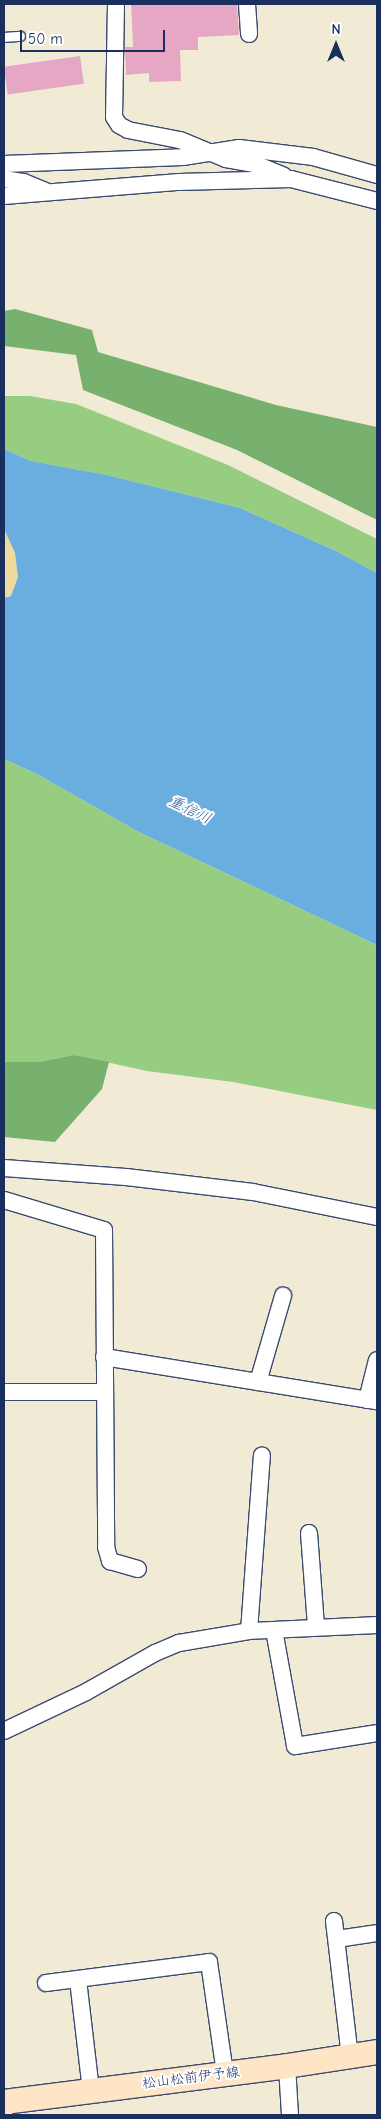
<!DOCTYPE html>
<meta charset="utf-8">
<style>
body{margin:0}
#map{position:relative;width:381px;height:2119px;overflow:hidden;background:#f1ebd5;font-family:"Comic Neue","Klee One",sans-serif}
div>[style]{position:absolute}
.green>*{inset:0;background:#96cd80}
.forest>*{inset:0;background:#78b06e}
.sand>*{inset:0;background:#eeda9e}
.water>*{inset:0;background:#69aedf}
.building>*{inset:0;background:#e6a7c4;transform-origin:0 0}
.roads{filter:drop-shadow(1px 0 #3b4b70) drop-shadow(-1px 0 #3b4b70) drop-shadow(0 1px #3b4b70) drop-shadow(0 -1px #3b4b70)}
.lane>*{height:9px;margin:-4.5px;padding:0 4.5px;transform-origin:4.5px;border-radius:4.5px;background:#fff}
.street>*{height:16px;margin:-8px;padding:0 8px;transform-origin:8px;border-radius:8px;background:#fff}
.secondary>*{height:24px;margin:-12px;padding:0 12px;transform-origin:12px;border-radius:12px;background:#fde5c5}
span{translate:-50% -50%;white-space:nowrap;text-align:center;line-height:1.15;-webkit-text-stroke:4px #fff;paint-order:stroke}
.street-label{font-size:14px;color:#1b2f5e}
.water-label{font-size:15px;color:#365b8b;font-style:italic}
.frame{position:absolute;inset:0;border:5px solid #1b2f5e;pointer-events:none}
.north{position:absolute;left:311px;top:20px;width:50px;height:50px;-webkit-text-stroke:4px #fff;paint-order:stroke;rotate:0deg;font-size:14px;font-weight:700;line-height:20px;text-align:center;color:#1b2f5e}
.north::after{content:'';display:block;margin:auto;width:18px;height:22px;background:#1b2f5e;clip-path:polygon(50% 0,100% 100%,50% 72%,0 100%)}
.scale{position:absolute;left:20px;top:30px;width:145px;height:22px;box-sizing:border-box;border:2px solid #1b2f5e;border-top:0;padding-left:6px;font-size:15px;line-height:18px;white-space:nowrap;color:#1b2f5e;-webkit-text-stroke:4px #fff;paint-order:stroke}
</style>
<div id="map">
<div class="green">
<i style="clip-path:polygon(4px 396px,30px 396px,76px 404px,228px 465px,377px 539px,377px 573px,336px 551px,240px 508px,107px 475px,31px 461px,4px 449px)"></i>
<i style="clip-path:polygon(4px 759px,37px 774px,139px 832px,377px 945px,377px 1110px,233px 1082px,147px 1071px,74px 1055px,39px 1062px,4px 1062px)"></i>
</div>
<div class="forest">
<i style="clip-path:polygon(15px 309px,92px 330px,98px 352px,276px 405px,377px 427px,377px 520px,237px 450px,83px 390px,76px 355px,4px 346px,4px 311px)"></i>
<i style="clip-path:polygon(74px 1055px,109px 1062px,102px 1089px,55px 1142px,4px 1137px,4px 1062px,39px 1062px)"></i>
</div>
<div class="sand">
<i style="clip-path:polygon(4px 529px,15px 553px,18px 577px,11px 596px,4px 598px)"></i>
</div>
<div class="water">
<i style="clip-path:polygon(4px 449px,31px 461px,107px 475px,240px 508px,336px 551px,377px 573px,377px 945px,139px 832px,37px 774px,4px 759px,4px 598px,11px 596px,18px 577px,15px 553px,4px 529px)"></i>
</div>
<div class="building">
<i style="clip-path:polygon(131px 4px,237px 4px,239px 35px,198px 37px,198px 50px,180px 50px,181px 81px,149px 82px,149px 73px,126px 75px,125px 47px,133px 47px)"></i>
<i style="left:80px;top:56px;width:28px;height:77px;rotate:82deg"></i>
</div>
<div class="roads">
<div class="lane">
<i style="left:4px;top:37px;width:16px;rotate:-4deg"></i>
</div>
<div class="street">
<i style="left:116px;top:4px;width:113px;rotate:91deg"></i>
<i style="left:114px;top:117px;width:9px;rotate:58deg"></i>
<i style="left:119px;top:125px;width:10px;rotate:29deg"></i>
<i style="left:128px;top:130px;width:53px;rotate:10.9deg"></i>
<i style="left:180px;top:140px;width:50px;rotate:22.4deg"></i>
<i style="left:226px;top:159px;width:29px;rotate:10deg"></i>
<i style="left:255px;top:164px;width:31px;rotate:22deg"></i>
<i style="left:247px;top:4px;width:30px;rotate:86deg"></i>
<i style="left:4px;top:164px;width:179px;rotate:-2.2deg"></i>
<i style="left:183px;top:157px;width:57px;rotate:-9.1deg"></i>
<i style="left:239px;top:148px;width:75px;rotate:6.9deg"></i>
<i style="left:313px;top:157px;width:66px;rotate:15.7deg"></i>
<i style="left:4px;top:179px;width:20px;rotate:9deg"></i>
<i style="left:24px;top:182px;width:23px;rotate:23deg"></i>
<i style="left:4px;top:196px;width:176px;rotate:-4.6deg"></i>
<i style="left:179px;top:182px;width:112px;rotate:-1.5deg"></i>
<i style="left:291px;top:179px;width:89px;rotate:14.3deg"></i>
<i style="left:4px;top:1168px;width:122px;rotate:4.2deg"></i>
<i style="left:126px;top:1177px;width:128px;rotate:6.7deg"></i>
<i style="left:253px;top:1192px;width:126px;rotate:11.4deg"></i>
<i style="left:4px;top:1200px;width:104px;rotate:16.7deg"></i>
<i style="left:104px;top:1230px;width:317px;rotate:89.6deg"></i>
<i style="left:106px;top:1547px;width:15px;rotate:74deg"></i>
<i style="left:110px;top:1561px;width:29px;rotate:16deg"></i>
<i style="left:104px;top:1357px;width:277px;rotate:9.2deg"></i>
<i style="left:258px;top:1382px;width:90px;rotate:-73.8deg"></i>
<i style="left:4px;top:1392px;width:100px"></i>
<i style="left:367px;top:1400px;width:41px;rotate:-76deg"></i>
<i style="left:309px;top:1533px;width:94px;rotate:85.7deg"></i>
<i style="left:274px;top:1630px;width:118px;rotate:79.7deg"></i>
<i style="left:295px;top:1746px;width:83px;rotate:-9deg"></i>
<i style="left:249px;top:1631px;width:176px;rotate:-85.8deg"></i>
<i style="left:4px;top:1731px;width:91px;rotate:-25.4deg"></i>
<i style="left:86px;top:1692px;width:79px;rotate:-29.5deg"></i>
<i style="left:155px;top:1653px;width:26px;rotate:-23deg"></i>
<i style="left:179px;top:1643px;width:71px;rotate:-9.7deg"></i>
<i style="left:249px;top:1631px;width:128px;rotate:-2.7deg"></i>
<i style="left:334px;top:1921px;width:137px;rotate:83.3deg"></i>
<i style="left:337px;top:1939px;width:40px;rotate:-8.5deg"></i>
<i style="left:78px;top:1980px;width:112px;rotate:83.3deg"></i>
<i style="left:46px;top:1983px;width:164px;rotate:-7.3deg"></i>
<i style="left:209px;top:1962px;width:112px;rotate:81.8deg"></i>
<i style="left:287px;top:2066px;width:49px;rotate:86.5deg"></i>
<i style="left:4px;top:2114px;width:1px;rotate:90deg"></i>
</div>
<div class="secondary">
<i style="left:4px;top:2102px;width:285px;rotate:-7.2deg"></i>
<i style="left:287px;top:2066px;width:91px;rotate:-8.8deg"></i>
</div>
</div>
<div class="street-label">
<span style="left:191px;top:2078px;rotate:-7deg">松山松前伊予線</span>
</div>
<div class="water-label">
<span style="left:190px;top:810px;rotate:26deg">重信川</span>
</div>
<div class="frame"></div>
<div class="north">N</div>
<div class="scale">50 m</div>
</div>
